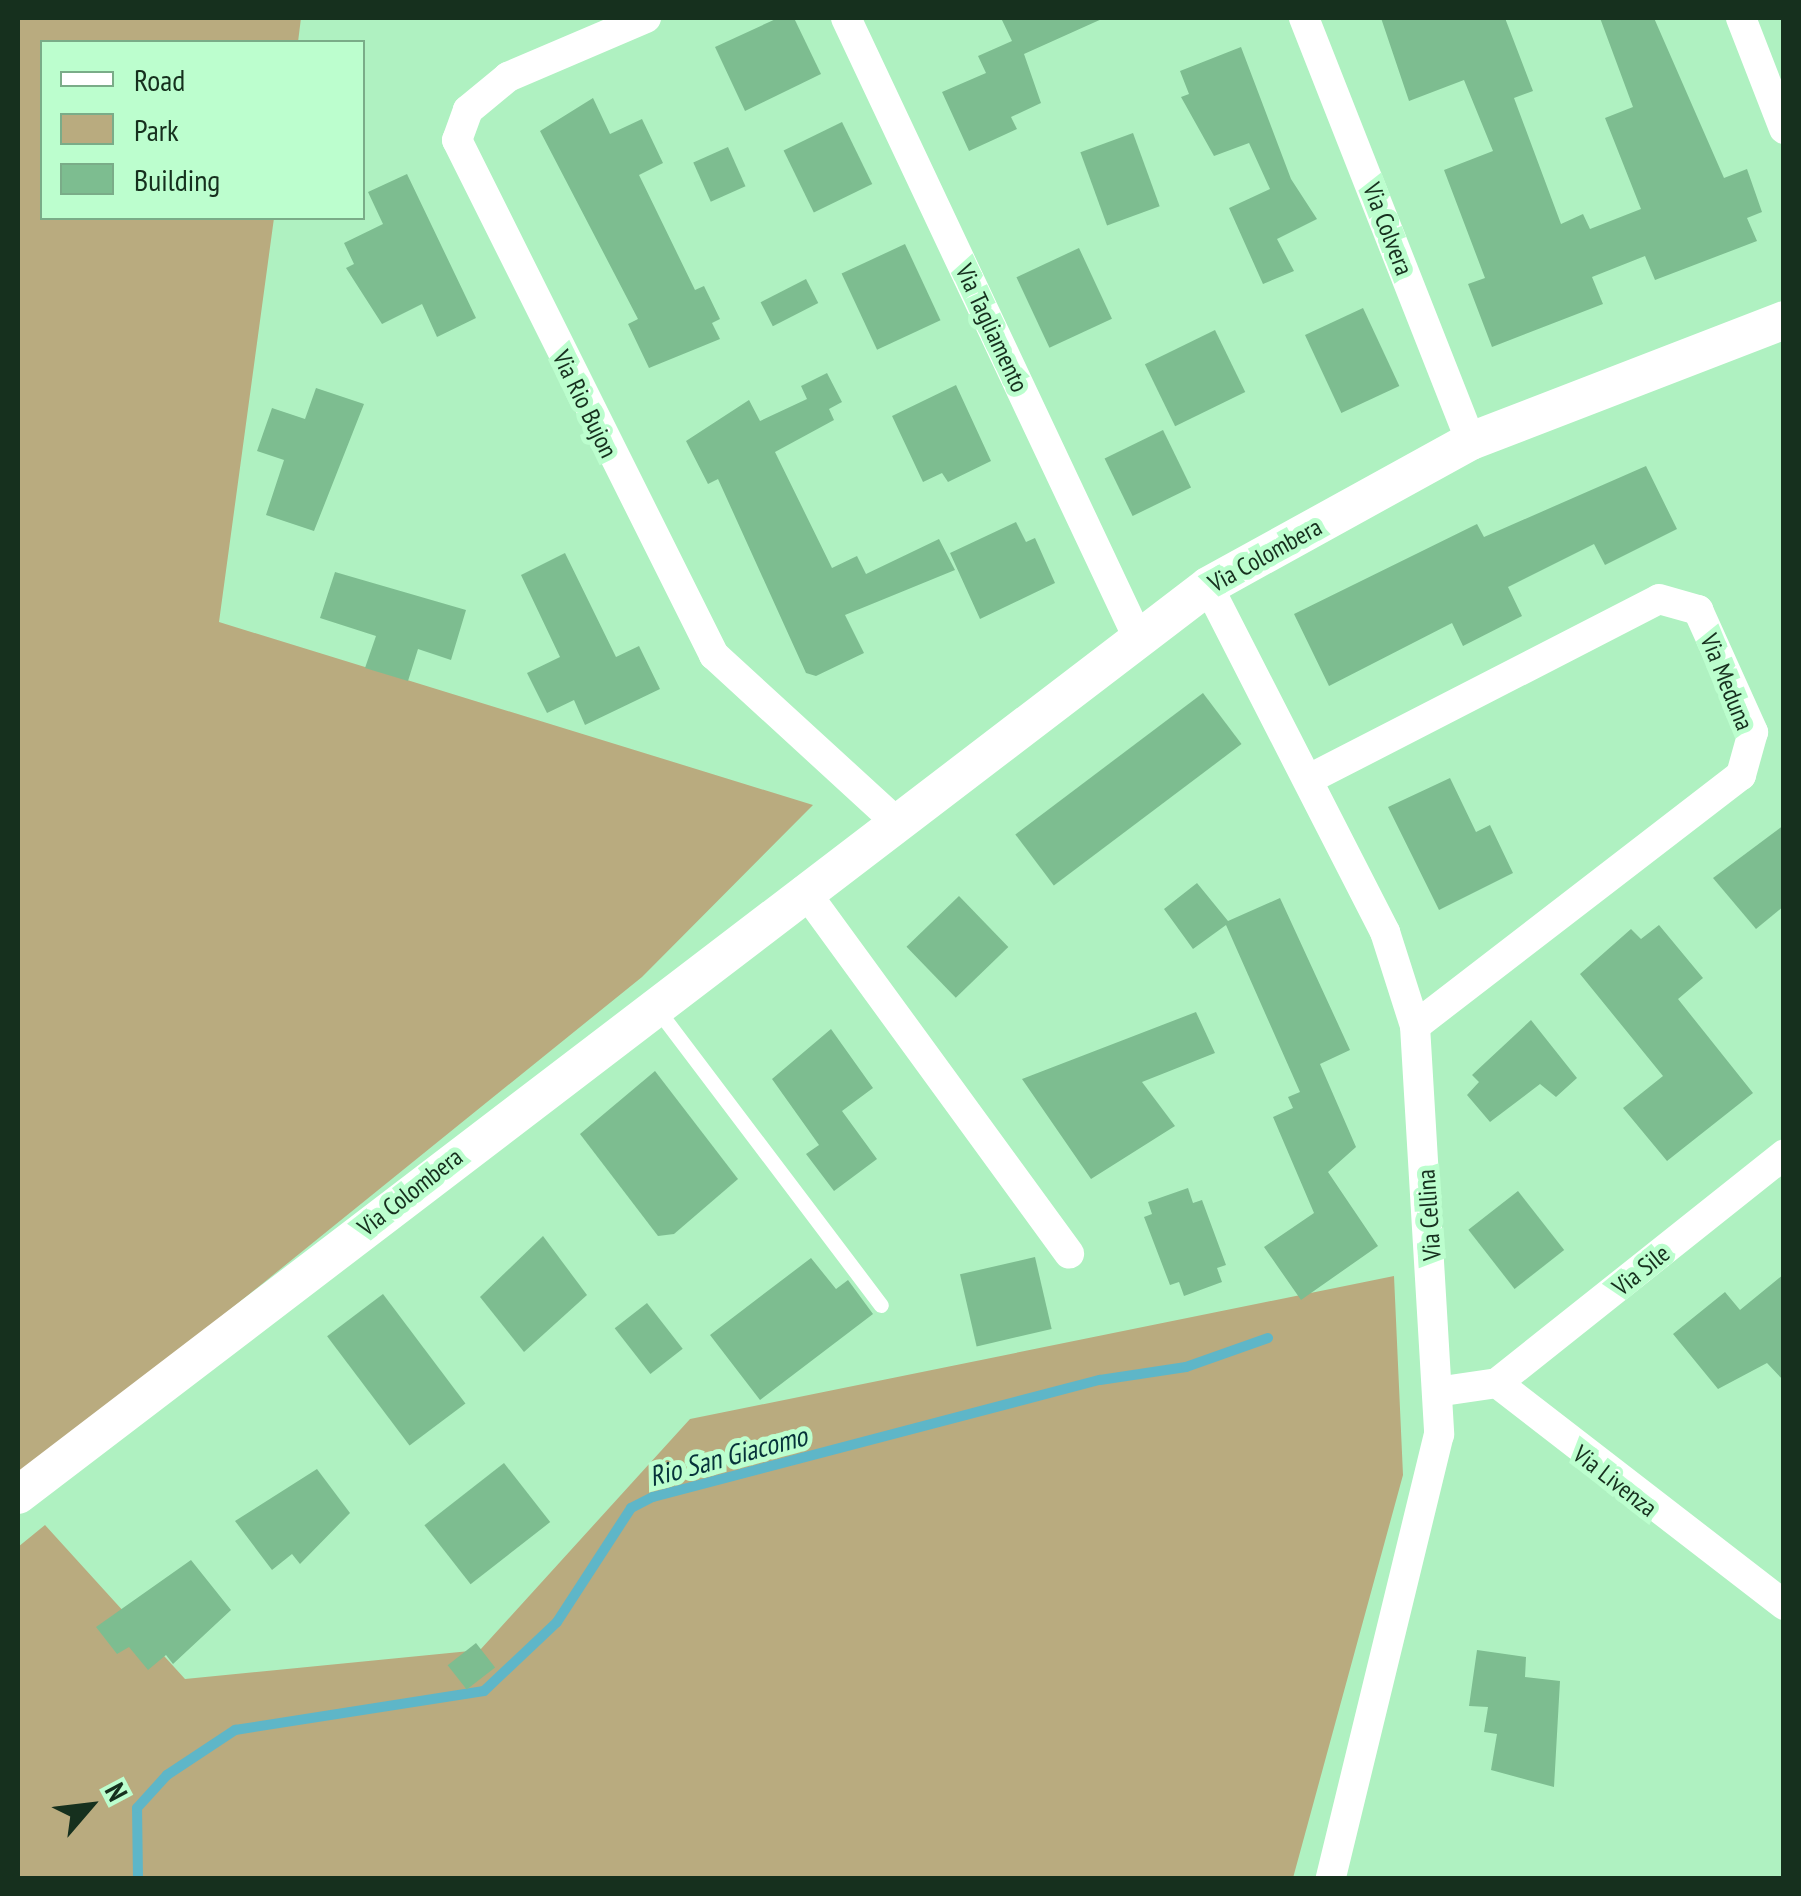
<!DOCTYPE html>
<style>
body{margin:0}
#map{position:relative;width:1801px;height:1896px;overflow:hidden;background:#aff1c1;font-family:"PT Sans Narrow",sans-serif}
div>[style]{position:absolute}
.green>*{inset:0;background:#b9ab7f}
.stream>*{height:10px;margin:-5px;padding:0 5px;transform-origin:5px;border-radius:5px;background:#5eb6c8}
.building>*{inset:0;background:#7dbd90;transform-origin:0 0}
.service>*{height:15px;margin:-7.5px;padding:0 7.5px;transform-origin:7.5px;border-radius:7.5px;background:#fff}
.minor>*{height:30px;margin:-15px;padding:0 15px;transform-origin:15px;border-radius:15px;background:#fff}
.tertiary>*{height:38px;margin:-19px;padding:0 19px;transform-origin:19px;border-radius:19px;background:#fff}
span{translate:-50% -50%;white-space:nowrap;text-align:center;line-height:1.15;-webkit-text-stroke:10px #bcfece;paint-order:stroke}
.street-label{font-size:25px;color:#16301e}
.water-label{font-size:28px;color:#06323a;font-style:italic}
.frame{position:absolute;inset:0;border:20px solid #16301e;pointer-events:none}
.legend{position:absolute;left:40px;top:40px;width:325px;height:180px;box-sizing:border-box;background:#bcfece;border:2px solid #7aac88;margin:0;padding:12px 18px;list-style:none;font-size:30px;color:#16301e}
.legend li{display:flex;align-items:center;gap:20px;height:50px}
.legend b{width:50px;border:2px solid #7aac88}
.north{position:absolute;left:40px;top:1756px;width:100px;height:100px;-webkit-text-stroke:8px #bcfece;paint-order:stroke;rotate:62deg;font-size:28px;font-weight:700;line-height:40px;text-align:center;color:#16301e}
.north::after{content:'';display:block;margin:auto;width:35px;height:45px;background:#16301e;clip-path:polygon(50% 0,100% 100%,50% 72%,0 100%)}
</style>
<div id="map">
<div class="green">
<i style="clip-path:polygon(18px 18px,301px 18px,298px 42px,42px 42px,42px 218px,274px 218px,219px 622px,813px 805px,642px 977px,18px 1481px)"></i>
<i style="clip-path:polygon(1394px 1276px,1403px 1475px,1293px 1878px,18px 1878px,18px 1547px,45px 1525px,185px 1679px,480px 1650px,690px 1419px)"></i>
</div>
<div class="stream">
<i style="left:138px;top:1878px;width:70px;rotate:-90.8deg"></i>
<i style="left:137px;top:1808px;width:45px;rotate:-47.7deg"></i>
<i style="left:167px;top:1775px;width:82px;rotate:-33.5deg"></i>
<i style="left:235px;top:1730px;width:252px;rotate:-8.9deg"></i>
<i style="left:484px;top:1691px;width:100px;rotate:-43.4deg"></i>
<i style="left:557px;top:1622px;width:136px;rotate:-57deg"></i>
<i style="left:631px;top:1508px;width:25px;rotate:-27deg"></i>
<i style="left:653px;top:1497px;width:462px;rotate:-14.7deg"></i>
<i style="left:1100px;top:1380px;width:87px;rotate:-8.6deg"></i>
<i style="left:1186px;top:1367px;width:87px;rotate:-19.5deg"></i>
</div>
<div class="building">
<i style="clip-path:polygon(778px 18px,794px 18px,821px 74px,745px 111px,715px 47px)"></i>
<i style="clip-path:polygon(1001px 18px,1104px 18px,1024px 54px,1041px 103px,1011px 117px,1017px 129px,969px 151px,942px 92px,986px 73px,978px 56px,1012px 41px)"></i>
<i style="clip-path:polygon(1381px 18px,1505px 18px,1533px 91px,1514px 98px,1561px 224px,1583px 214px,1590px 229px,1641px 209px,1605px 118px,1633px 107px,1600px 18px,1654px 18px,1724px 178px,1747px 169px,1762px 212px,1747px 218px,1757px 241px,1655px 280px,1645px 256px,1592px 277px,1603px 304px,1492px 347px,1468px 284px,1485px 278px,1444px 170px,1493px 151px,1464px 80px,1409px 101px)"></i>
<i style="clip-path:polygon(1241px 47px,1291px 179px,1317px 219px,1277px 239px,1294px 271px,1263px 284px,1229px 208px,1270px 189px,1249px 143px,1214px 156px,1181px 97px,1189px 94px,1180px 71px)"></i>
<i style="clip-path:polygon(593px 98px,610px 134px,642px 119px,663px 163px,639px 175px,695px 290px,704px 286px,720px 319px,712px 323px,720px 339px,649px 368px,628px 324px,638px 319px,540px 131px)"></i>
<i style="left:842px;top:122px;width:69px;height:65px;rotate:64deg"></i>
<i style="left:1133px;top:133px;width:78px;height:56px;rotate:70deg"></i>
<i style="left:728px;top:147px;width:43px;height:38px;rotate:66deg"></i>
<i style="clip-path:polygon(407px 174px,476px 318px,437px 337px,422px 304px,382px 324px,346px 268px,354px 264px,344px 243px,383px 224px,368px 192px)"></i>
<i style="left:905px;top:244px;width:84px;height:70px;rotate:65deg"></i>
<i style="left:1079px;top:248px;width:78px;height:69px;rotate:65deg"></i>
<i style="left:806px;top:279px;width:27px;height:51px;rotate:63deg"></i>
<i style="left:1363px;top:308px;width:86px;height:64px;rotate:65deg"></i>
<i style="left:1215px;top:330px;width:69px;height:78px;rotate:64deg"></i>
<i style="clip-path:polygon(827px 373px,842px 402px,829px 409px,834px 420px,775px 452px,832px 568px,857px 556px,866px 574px,939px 539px,955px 570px,845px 615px,864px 653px,816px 676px,806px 673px,718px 479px,708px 484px,686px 441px,749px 400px,760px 421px,807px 399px,801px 386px)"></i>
<i style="clip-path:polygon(956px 385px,991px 461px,948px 482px,942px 473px,923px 482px,892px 416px)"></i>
<i style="clip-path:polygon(316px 388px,364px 404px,314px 531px,266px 515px,284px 460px,257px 451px,272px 408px,305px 419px)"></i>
<i style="left:1163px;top:430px;width:64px;height:65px;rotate:64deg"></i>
<i style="clip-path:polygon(1646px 466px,1677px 529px,1605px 565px,1594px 544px,1508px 587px,1522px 616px,1463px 646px,1452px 623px,1329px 686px,1294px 614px,1477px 524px,1484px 537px)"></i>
<i style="clip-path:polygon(1016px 522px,1026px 542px,1035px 538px,1055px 583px,980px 619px,950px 553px)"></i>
<i style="clip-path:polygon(565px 553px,616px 657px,639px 646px,660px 689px,585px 725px,574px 700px,547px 713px,527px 673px,560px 657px,521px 575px)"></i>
<i style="clip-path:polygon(335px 572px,466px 610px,451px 660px,418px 649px,408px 681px,365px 668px,376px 636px,320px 618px)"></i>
<i style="left:1203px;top:693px;width:64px;height:235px;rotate:53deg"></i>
<i style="clip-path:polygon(1450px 778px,1476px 832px,1490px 825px,1513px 873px,1439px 910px,1388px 807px)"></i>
<i style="clip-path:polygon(1784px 825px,1784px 906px,1756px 929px,1713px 878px)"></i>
<i style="clip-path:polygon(1197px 883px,1228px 921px,1280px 898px,1350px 1050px,1320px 1064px,1356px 1147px,1328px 1172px,1378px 1246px,1301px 1300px,1264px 1247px,1314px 1213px,1273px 1117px,1293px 1108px,1288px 1097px,1300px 1092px,1226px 925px,1193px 949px,1164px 909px)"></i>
<i style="left:959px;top:896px;width:71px;height:73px;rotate:46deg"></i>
<i style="clip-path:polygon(1659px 925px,1703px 978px,1678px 999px,1753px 1093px,1667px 1161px,1623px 1108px,1663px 1076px,1580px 974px,1631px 929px,1641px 939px)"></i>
<i style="clip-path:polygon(1196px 1012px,1215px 1053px,1142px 1082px,1175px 1126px,1091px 1179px,1022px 1079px)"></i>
<i style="clip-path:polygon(1531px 1020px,1577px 1078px,1556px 1097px,1540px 1084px,1490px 1122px,1467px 1095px,1479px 1082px,1472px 1075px)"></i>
<i style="clip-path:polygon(831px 1029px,873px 1088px,842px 1111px,877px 1159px,834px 1191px,806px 1154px,819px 1145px,772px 1079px)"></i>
<i style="clip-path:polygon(655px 1071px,738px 1179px,674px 1234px,658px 1236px,580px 1134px)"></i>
<i style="clip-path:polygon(1188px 1188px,1193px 1203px,1202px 1200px,1226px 1265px,1217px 1268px,1222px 1282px,1184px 1296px,1179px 1282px,1170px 1285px,1144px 1217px,1152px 1214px,1148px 1202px)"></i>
<i style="left:1518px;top:1191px;width:75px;height:63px;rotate:52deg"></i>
<i style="clip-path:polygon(543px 1236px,587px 1295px,524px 1352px,480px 1297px)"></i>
<i style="left:1035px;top:1257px;width:74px;height:77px;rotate:77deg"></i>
<i style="clip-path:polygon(811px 1258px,836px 1289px,848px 1280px,873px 1314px,760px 1400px,710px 1335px)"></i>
<i style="clip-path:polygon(1784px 1274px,1784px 1381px,1767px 1363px,1718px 1389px,1673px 1334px,1725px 1292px,1740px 1310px)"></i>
<i style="left:383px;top:1294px;width:137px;height:70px;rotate:53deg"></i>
<i style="left:647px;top:1303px;width:58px;height:41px;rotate:52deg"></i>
<i style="left:504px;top:1463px;width:75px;height:101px;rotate:52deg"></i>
<i style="clip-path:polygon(317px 1469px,350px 1513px,300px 1564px,292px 1554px,272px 1570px,235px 1521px)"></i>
<i style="clip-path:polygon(191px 1560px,231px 1610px,173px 1664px,166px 1655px,148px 1670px,129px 1647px,117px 1654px,96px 1627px)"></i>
<i style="left:476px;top:1643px;width:31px;height:36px;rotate:52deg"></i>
<i style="clip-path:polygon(1477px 1650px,1526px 1657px,1525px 1677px,1560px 1681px,1554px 1787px,1491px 1770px,1497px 1734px,1484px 1732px,1488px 1707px,1469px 1706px)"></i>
</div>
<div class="service">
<i style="left:657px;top:1009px;width:371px;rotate:52.9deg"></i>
</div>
<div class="minor">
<i style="left:646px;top:18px;width:150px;rotate:156.9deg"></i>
<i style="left:508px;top:77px;width:52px;rotate:140.5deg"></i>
<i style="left:468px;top:110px;width:32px;rotate:110deg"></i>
<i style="left:457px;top:140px;width:576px;rotate:63.48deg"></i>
<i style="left:714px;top:655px;width:244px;rotate:42.5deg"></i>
<i style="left:846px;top:18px;width:685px;rotate:64.78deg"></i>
<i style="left:1304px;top:18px;width:455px;rotate:68.5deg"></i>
<i style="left:1741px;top:18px;width:119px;rotate:68.8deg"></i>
<i style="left:1208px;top:586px;width:389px;rotate:62.9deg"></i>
<i style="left:1385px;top:932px;width:99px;rotate:72.3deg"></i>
<i style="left:1415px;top:1026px;width:409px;rotate:86.6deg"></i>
<i style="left:1439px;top:1434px;width:457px;rotate:103.7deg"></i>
<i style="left:1311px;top:778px;width:391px;rotate:-27.2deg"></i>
<i style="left:1659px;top:599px;width:41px;rotate:15.8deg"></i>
<i style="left:1698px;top:610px;width:134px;rotate:65.7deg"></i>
<i style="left:1753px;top:732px;width:45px;rotate:105.6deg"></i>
<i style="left:1741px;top:775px;width:411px;rotate:142.4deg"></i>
<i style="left:804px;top:890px;width:450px;rotate:53.9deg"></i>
<i style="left:1497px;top:1383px;width:367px;rotate:-38.5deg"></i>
<i style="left:1443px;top:1391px;width:55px;rotate:-8.4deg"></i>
<i style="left:1497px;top:1383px;width:363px;rotate:37.7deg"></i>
</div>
<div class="tertiary">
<i style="left:18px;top:1495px;width:1497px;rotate:-37.37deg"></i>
<i style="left:1208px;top:586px;width:300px;rotate:-28.9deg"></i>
<i style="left:1471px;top:441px;width:336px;rotate:-21.1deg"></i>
</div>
<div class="street-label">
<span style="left:1388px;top:229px;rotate:69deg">Via Colvera</span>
<span style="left:992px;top:328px;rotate:65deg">Via Tagliamento</span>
<span style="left:585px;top:404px;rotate:64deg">Via Rio Bujon</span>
<span style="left:1265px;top:555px;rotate:-29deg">Via Colombera</span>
<span style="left:1727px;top:682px;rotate:68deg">Via Meduna</span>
<span style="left:410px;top:1192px;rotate:-38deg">Via Colombera</span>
<span style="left:1429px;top:1215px;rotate:-94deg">Via Cellina</span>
<span style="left:1641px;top:1270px;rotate:-39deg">Via Sile</span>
<span style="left:1615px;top:1481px;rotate:38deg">Via Livenza</span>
</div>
<div class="water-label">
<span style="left:728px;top:1456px;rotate:-15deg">Rio San Giacomo</span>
</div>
<div class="frame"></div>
<ul class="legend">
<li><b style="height:12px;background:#fff"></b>Road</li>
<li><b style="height:28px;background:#b9ab7f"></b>Park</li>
<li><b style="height:28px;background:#7dbd90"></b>Building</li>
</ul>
<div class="north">N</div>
</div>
